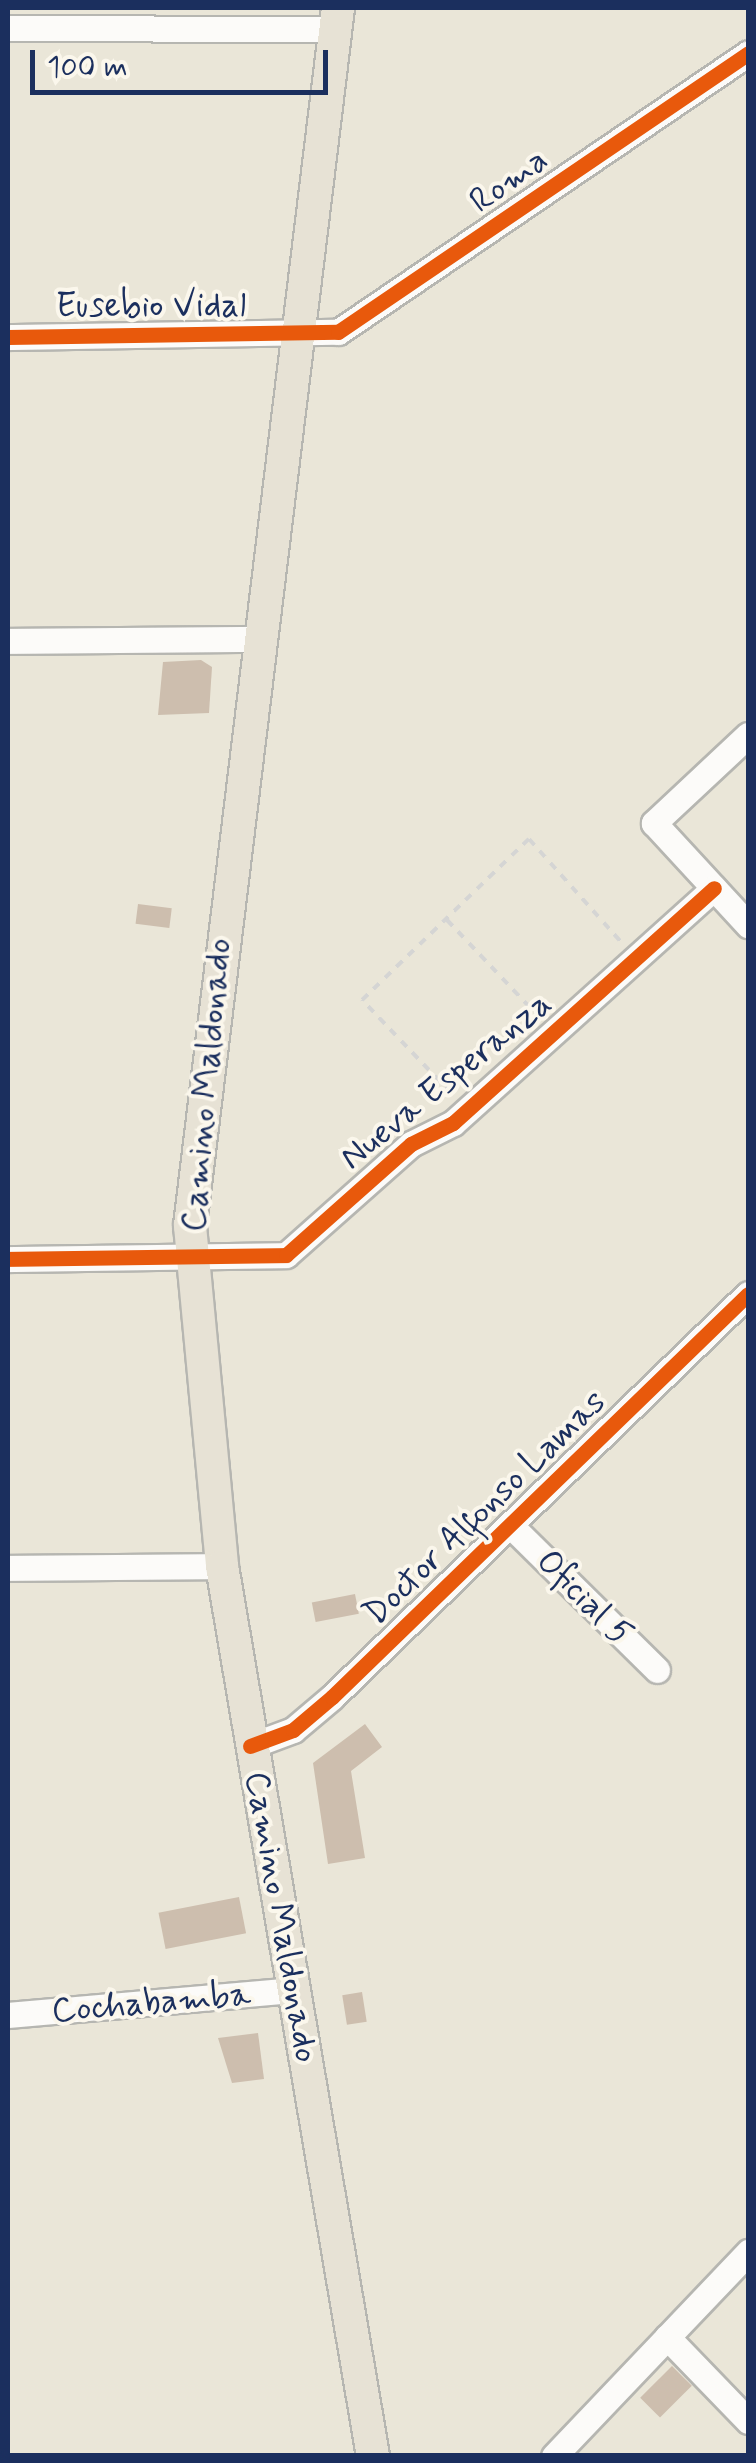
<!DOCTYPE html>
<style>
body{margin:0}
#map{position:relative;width:756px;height:2463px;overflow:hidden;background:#eae6d8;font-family:Mynerve,sans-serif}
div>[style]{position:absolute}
.building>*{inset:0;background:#cdbeae;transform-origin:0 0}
.path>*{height:4px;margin-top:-2px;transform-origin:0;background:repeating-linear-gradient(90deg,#d5d5d4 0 8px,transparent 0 16px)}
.roads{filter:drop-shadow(2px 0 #b6b6b1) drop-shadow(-2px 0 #b6b6b1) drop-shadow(0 2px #b6b6b1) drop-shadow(0 -2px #b6b6b1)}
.minor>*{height:25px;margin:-12.5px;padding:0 12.5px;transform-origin:12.5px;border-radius:12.5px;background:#fcfbf9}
.major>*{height:32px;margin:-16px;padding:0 16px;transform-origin:16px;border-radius:16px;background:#e7e2d5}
.cycleway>*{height:15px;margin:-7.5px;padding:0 7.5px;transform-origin:7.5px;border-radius:7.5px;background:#e8590c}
span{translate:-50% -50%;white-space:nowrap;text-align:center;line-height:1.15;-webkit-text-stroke:8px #fbf7ec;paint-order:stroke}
.street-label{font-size:35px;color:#1b2f5e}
.frame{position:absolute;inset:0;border:10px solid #1b2f5e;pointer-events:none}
.scale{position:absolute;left:30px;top:50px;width:298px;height:45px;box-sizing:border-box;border:5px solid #1b2f5e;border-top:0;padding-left:12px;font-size:30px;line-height:35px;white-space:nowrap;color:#1b2f5e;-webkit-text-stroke:8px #fbf7ec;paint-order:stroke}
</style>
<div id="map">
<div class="building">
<i style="clip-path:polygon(201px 660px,212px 667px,209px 713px,158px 715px,163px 662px)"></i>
<i style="left:138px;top:904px;width:34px;height:20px;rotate:7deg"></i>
<i style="left:355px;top:1594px;width:20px;height:44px;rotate:79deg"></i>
<i style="clip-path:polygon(365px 1724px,382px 1747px,351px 1771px,365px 1858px,328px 1864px,313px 1763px)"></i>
<i style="left:239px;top:1897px;width:37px;height:82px;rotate:79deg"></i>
<i style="left:362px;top:1992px;width:30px;height:20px;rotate:81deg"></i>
<i style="clip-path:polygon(258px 2033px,264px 2079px,232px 2083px,218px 2038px)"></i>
<i style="left:672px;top:2366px;width:28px;height:45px;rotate:45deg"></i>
</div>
<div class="path">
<i style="left:447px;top:920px;width:135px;rotate:46.5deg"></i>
<i style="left:451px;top:1093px;width:129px;rotate:-133.7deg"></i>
<i style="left:362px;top:1000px;width:232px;rotate:-44deg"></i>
<i style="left:529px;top:839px;width:141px;rotate:48.2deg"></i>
</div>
<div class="roads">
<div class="minor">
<i style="left:8px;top:28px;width:328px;rotate:0.2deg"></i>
<i style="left:8px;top:337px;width:330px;rotate:-0.9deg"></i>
<i style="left:338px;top:332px;width:496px;rotate:-34.2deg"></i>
<i style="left:8px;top:641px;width:250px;rotate:-0.5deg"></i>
<i style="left:748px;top:735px;width:129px;rotate:136.9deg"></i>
<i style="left:654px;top:823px;width:139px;rotate:47.3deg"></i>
<i style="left:8px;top:1259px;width:278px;rotate:-0.8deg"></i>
<i style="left:286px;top:1255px;width:167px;rotate:-41.6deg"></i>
<i style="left:411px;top:1144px;width:47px;rotate:-26.6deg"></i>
<i style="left:453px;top:1123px;width:351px;rotate:-42deg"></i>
<i style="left:511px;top:1526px;width:205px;rotate:44.6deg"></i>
<i style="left:8px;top:1568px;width:214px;rotate:-0.5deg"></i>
<i style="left:250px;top:1746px;width:46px;rotate:-20.4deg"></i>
<i style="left:293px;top:1730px;width:51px;rotate:-40.2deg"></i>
<i style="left:332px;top:1697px;width:579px;rotate:-44.09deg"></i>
<i style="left:8px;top:2015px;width:287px;rotate:-5deg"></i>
<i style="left:667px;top:2337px;width:117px;rotate:46deg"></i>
<i style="left:554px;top:2456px;width:282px;rotate:-46.4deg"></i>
</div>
<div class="major">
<i style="left:338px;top:8px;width:1227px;rotate:96.93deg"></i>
<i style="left:190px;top:1226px;width:342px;rotate:84.6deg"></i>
<i style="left:222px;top:1566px;width:903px;rotate:80.37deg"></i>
</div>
</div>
<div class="cycleway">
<i style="left:8px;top:337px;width:330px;rotate:-0.9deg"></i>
<i style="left:338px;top:332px;width:496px;rotate:-34.2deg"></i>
<i style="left:8px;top:1259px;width:278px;rotate:-0.8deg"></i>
<i style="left:286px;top:1255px;width:167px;rotate:-41.6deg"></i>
<i style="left:411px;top:1144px;width:47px;rotate:-26.6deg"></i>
<i style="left:453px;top:1123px;width:351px;rotate:-42deg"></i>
<i style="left:250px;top:1746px;width:46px;rotate:-20.4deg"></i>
<i style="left:293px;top:1730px;width:51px;rotate:-40.2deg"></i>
<i style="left:332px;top:1697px;width:579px;rotate:-44.09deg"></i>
</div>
<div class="street-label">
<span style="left:509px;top:181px;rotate:-35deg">Roma</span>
<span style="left:151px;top:306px">Eusebio Vidal</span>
<span style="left:446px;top:1081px;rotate:-39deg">Nueva Esperanza</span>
<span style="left:207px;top:1085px;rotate:-85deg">Camino Maldonado</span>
<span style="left:485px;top:1508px;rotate:-44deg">Doctor Alfonso Lamas</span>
<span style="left:584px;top:1598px;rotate:45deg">Oficial 5</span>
<span style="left:281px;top:1917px;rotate:80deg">Camino Maldonado</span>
<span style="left:151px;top:2003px;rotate:-5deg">Cochabamba</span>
</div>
<div class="frame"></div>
<div class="scale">100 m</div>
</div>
